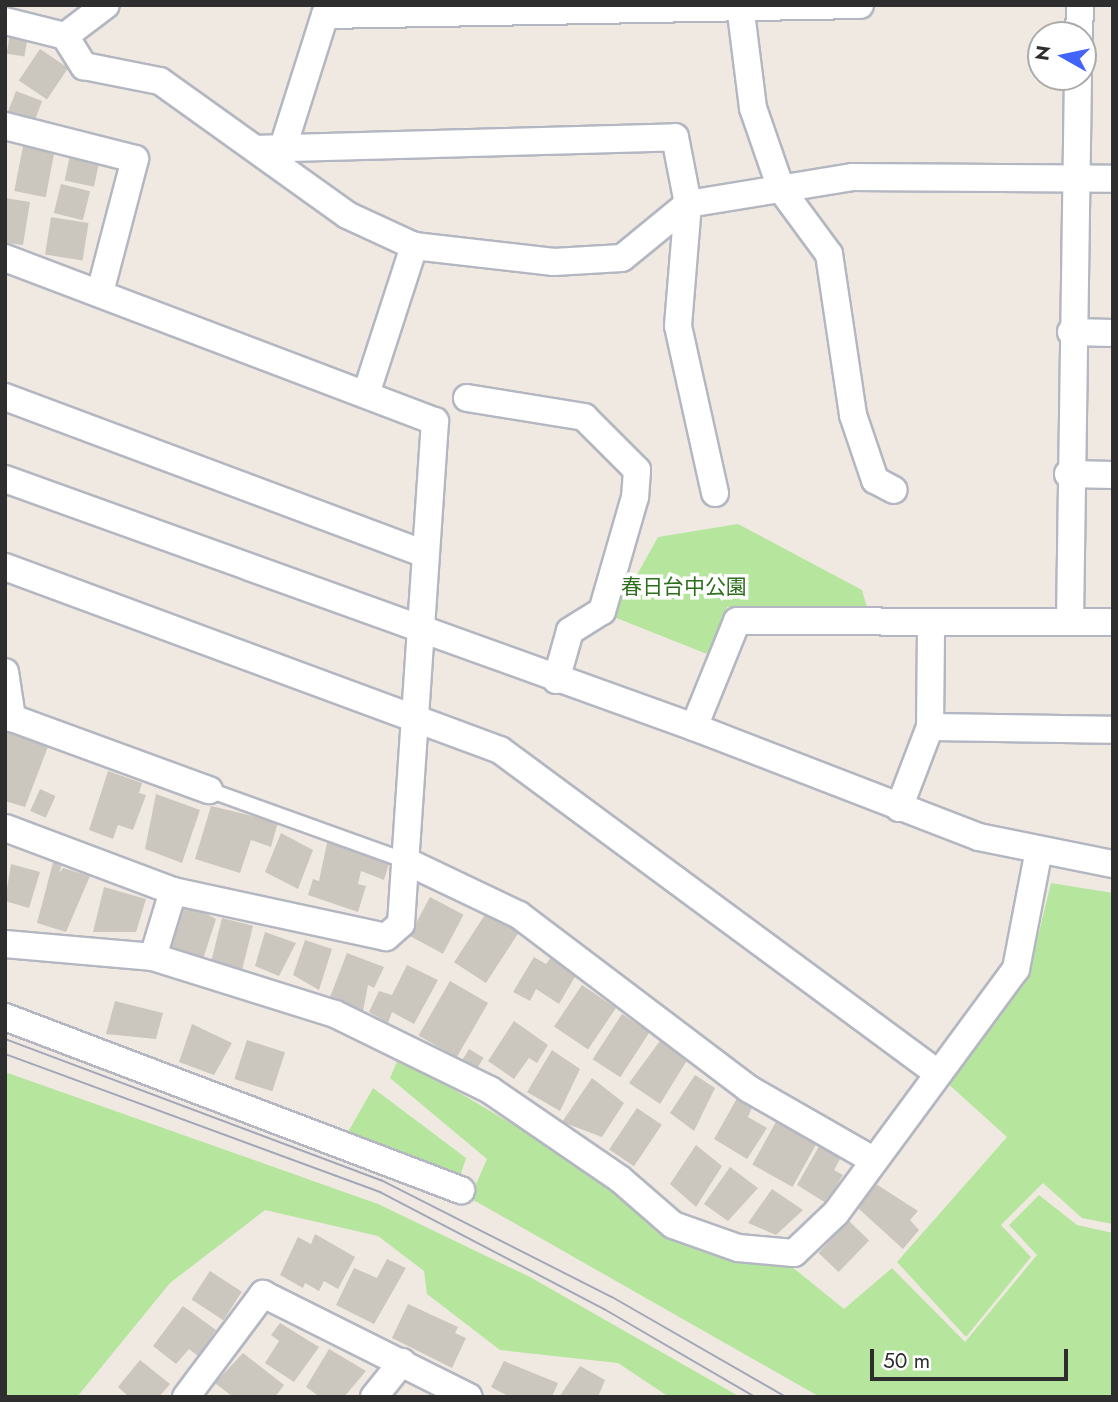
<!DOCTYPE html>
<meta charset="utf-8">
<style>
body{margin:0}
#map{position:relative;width:1118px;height:1402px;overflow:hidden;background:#efe9e1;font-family:Jost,"Noto Sans JP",sans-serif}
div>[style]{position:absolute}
.green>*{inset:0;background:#b6e59e}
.building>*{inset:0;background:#cbc7bf;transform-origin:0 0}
.roads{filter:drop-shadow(2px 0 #b4b7c1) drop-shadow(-2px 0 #b4b7c1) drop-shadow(0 2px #b4b7c1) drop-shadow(0 -2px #b4b7c1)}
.service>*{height:14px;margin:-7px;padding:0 7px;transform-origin:7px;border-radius:7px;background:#fff}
.minor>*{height:26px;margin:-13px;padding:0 13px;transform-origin:13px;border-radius:13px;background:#fff}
.tram>*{height:2px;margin:-1px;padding:0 1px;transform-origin:1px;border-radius:1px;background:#a3a6b8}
span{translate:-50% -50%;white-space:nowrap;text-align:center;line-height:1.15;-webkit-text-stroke:7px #fff;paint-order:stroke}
.park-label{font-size:21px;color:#2c6e1b}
.frame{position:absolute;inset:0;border:7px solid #2e2e2e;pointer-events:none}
.north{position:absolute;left:1027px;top:21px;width:70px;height:70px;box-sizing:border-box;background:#fff;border:2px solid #ababab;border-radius:50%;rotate:279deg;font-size:19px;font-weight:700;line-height:28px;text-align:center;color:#2e2e2e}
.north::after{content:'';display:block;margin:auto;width:24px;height:32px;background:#4264fb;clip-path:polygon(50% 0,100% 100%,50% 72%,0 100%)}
.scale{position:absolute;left:870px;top:1349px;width:198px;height:32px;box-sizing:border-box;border:4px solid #2e2e2e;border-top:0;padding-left:9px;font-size:21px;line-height:24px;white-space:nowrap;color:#2e2e2e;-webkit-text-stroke:5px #fff;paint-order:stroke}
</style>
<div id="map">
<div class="green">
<i style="clip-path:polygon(738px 524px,862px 590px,868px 611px,727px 607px,707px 654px,609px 615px,614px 589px,628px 591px,658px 537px)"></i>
<i style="clip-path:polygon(1051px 883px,1113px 893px,1113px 1224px,1082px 1218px,1043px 1183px,1001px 1225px,1031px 1257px,966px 1337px,897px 1262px,1007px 1137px,945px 1081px,1028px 977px)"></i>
<i style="clip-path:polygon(399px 1057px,607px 1180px,670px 1232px,781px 1258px,844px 1309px,892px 1268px,965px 1342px,1037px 1255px,1009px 1225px,1039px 1195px,1077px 1225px,1113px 1233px,1113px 1397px,820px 1397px,470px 1198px,487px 1159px,390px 1078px)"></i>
<i style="clip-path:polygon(5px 1072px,378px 1204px,530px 1277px,740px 1397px,669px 1397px,618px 1363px,500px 1350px,427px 1294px,424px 1271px,378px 1236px,265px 1210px,170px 1283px,77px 1397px,5px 1397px)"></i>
<i style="clip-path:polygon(373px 1088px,466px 1158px,459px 1180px,347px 1134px)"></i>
</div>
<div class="building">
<i style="left:10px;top:33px;width:18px;height:21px;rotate:9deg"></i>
<i style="left:40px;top:49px;width:34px;height:38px;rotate:34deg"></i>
<i style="left:16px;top:91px;width:28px;height:22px;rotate:21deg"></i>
<i style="left:24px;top:141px;width:32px;height:51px;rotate:11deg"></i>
<i style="left:70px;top:155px;width:30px;height:26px;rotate:12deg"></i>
<i style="left:61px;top:184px;width:30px;height:30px;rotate:14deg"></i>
<i style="clip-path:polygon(5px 198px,30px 202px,23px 245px,5px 243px)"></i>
<i style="left:51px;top:217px;width:38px;height:38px;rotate:9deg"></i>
<i style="clip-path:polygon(5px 728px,49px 744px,25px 807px,5px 801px)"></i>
<i style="clip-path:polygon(108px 771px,142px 783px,139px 793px,146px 795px,133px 830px,118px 825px,113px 839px,89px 830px)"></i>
<i style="left:40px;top:789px;width:17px;height:24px;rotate:24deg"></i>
<i style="clip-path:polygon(156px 794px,200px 810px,182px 863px,145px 849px)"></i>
<i style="clip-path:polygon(211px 806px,278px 822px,271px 847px,251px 840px,240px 873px,195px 859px)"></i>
<i style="clip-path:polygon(281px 833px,313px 850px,298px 889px,265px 872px)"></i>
<i style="clip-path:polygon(328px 838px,390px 860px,384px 880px,361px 871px,358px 884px,366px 886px,358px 912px,308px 895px,313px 879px,319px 881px)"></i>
<i style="clip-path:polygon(55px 855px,64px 858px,59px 873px,63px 868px,90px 876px,66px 932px,37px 923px)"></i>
<i style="clip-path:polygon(11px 864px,40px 872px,29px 908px,5px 901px)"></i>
<i style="clip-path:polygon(104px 887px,146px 899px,136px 932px,93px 932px)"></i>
<i style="left:430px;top:897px;width:38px;height:44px;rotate:28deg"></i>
<i style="clip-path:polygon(184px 902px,216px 919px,203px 959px,170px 948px)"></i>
<i style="left:490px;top:907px;width:38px;height:66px;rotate:33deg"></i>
<i style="left:222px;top:918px;width:32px;height:46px;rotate:14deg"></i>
<i style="clip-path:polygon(265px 932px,296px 943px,279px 976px,255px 966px)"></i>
<i style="clip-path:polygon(305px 940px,332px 949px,319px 990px,293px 975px)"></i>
<i style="clip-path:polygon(555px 952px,579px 970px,559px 1004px,536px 989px,530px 1001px,513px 992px,534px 957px,546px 964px)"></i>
<i style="clip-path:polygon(347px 953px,384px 967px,374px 988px,368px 985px,363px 1011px,330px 997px)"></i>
<i style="clip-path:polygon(407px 965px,438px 980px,414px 1024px,392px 1012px,388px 1023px,369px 1012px,379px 991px,392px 995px)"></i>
<i style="left:450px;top:981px;width:44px;height:63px;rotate:30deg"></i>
<i style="left:582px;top:985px;width:41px;height:50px;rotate:34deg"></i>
<i style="clip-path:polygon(115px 1001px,163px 1013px,156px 1039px,106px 1034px)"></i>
<i style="left:622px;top:1014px;width:33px;height:54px;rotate:33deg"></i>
<i style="clip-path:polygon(514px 1021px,548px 1045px,537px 1063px,529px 1058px,514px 1079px,488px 1061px)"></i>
<i style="clip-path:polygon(192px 1024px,232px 1043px,214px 1075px,179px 1062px)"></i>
<i style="clip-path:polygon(665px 1034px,691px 1054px,660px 1104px,629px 1083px)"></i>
<i style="left:247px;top:1040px;width:40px;height:41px;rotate:18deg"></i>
<i style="left:469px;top:1049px;width:17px;height:17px;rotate:31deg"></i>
<i style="clip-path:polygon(552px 1050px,580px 1069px,560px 1111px,527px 1092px)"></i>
<i style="clip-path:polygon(695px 1075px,715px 1088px,694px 1131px,670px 1113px)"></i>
<i style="clip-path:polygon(592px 1078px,624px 1103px,602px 1137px,562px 1122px)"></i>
<i style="clip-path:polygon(740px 1093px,754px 1103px,748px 1117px,767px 1128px,747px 1159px,714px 1139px)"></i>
<i style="left:637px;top:1108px;width:30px;height:50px;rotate:34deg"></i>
<i style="left:777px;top:1120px;width:46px;height:51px;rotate:29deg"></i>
<i style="clip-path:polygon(822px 1141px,844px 1152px,834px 1170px,843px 1175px,826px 1203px,797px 1185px)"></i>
<i style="clip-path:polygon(696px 1145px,722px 1166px,696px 1207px,670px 1184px)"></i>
<i style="clip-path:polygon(730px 1167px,758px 1188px,728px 1221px,704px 1204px)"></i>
<i style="clip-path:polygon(873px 1182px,918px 1211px,910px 1220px,919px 1230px,903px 1249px,859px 1209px)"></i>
<i style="clip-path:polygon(772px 1189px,803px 1210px,776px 1235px,748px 1223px)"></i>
<i style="left:849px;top:1221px;width:28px;height:44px;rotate:44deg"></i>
<i style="clip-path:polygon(315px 1234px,355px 1257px,338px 1289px,324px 1281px,319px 1291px,305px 1283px,303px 1288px,280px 1275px,298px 1237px,311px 1244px)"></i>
<i style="clip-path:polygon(387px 1259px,406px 1268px,374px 1324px,336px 1305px,354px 1268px,377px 1278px)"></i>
<i style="left:210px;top:1271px;width:38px;height:34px;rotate:33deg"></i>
<i style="clip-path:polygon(408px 1304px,458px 1327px,455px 1333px,466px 1338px,452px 1368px,392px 1338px)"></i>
<i style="clip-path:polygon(183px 1306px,216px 1330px,198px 1356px,189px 1349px,176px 1364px,153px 1346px)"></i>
<i style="clip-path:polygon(280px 1323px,319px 1347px,294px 1382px,265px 1363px,279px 1341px,271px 1335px)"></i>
<i style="clip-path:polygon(329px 1349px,366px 1371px,344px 1397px,320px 1397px,306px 1387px)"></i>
<i style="clip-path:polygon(243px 1353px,284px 1385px,275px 1397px,233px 1397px,215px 1383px)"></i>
<i style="clip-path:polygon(140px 1360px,170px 1384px,159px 1397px,129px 1397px,118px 1387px)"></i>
<i style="clip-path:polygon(504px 1361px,558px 1383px,552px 1397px,510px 1397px,491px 1387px)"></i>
<i style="clip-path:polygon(580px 1366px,605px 1380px,598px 1397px,559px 1397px)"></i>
</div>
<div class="roads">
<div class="service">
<i style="left:209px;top:790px;width:209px;rotate:19.8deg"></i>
</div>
<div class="minor">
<i style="left:740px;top:5px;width:104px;rotate:82.8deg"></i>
<i style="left:753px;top:108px;width:86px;rotate:70.9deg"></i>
<i style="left:781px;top:189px;width:81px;rotate:53.6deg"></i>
<i style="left:829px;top:254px;width:163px;rotate:81.5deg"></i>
<i style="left:853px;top:415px;width:69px;rotate:71.3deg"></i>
<i style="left:875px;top:480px;width:21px;rotate:28deg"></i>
<i style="left:5px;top:21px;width:62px;rotate:14deg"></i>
<i style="left:65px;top:36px;width:51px;rotate:-37.1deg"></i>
<i style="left:1079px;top:35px;width:30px;rotate:-88deg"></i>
<i style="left:65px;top:36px;width:36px;rotate:58deg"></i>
<i style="left:84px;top:66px;width:77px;rotate:11.2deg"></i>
<i style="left:160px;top:81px;width:230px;rotate:35.6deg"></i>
<i style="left:347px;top:215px;width:74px;rotate:24.8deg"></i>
<i style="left:414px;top:246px;width:141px;rotate:6.5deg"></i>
<i style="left:554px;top:262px;width:68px;rotate:-3.4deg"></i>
<i style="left:622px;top:258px;width:85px;rotate:-39.3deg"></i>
<i style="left:688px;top:204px;width:166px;rotate:-9.3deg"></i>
<i style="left:852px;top:177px;width:261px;rotate:0.4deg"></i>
<i style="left:5px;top:126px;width:134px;rotate:14.2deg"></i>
<i style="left:135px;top:159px;width:138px;rotate:104.7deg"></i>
<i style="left:284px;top:144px;width:135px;rotate:-72.4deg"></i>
<i style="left:325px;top:15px;width:535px;rotate:-1.07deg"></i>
<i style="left:257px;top:149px;width:418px;rotate:-1.6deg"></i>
<i style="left:675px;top:137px;width:68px;rotate:79deg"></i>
<i style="left:688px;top:204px;width:122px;rotate:94.7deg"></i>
<i style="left:678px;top:326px;width:171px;rotate:77.5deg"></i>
<i style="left:5px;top:258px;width:460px;rotate:20.8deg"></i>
<i style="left:435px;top:421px;width:504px;rotate:93.87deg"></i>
<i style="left:401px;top:924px;width:20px;rotate:139deg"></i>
<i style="left:386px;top:937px;width:218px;rotate:-167.8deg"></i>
<i style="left:173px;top:891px;width:179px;rotate:-159.4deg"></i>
<i style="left:1071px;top:332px;width:42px;rotate:1.4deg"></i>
<i style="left:366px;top:394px;width:156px;rotate:-72deg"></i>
<i style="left:5px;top:397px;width:448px;rotate:20.5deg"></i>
<i style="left:467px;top:398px;width:119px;rotate:9.2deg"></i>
<i style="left:584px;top:417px;width:75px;rotate:45deg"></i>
<i style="left:637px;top:470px;width:27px;rotate:94deg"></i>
<i style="left:635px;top:497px;width:119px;rotate:106.1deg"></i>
<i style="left:602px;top:611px;width:38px;rotate:148deg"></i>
<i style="left:570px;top:631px;width:51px;rotate:105.9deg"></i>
<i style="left:1068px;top:474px;width:45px;rotate:1.3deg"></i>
<i style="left:5px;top:479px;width:732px;rotate:19.8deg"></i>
<i style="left:694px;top:727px;width:305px;rotate:21.1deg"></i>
<i style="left:979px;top:837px;width:137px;rotate:11.4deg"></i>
<i style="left:5px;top:567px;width:528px;rotate:20.29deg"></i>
<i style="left:500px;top:750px;width:542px;rotate:36.45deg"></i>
<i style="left:1070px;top:621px;width:544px;rotate:-89.16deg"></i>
<i style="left:5px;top:672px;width:47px;rotate:81.3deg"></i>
<i style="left:12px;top:718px;width:210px;rotate:20.1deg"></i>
<i style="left:694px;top:727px;width:114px;rotate:-67.9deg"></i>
<i style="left:737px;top:621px;width:376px;rotate:0.2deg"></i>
<i style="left:930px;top:727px;width:183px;rotate:0.9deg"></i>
<i style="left:899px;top:808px;width:87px;rotate:-69.1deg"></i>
<i style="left:930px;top:727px;width:101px;rotate:-89.4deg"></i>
<i style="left:406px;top:861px;width:125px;rotate:25.5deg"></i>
<i style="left:519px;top:915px;width:288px;rotate:37.1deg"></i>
<i style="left:749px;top:1089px;width:141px;rotate:29.8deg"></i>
<i style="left:5px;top:944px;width:149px;rotate:5deg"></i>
<i style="left:153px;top:957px;width:191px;rotate:17.4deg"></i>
<i style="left:335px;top:1014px;width:173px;rotate:26.1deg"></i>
<i style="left:490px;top:1090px;width:158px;rotate:34.4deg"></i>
<i style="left:620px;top:1179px;width:70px;rotate:41deg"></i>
<i style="left:673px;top:1225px;width:69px;rotate:19.5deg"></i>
<i style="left:738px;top:1248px;width:56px;rotate:5.1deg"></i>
<i style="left:794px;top:1253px;width:58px;rotate:-43.6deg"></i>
<i style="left:836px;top:1213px;width:303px;rotate:-53.6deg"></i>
<i style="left:1016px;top:969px;width:121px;rotate:-79.1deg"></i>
<i style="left:153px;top:957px;width:69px;rotate:-73.1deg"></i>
<i style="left:5px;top:1017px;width:488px;rotate:20.8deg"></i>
<i style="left:186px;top:1397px;width:129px;rotate:-53.2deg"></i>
<i style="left:263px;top:1294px;width:230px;rotate:26.6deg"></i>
<i style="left:374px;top:1397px;width:45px;rotate:-51.3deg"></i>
</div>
</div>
<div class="tram">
<i style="left:5px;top:1039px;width:402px;rotate:20.6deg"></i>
<i style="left:381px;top:1180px;width:259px;rotate:26.9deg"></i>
<i style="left:612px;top:1297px;width:201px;rotate:29.9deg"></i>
<i style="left:5px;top:1054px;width:400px;rotate:20.2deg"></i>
<i style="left:380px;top:1192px;width:253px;rotate:27.6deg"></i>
<i style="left:604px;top:1309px;width:175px;rotate:30.2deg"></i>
</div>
<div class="park-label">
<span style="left:684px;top:587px">春日台中公園</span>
</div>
<div class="frame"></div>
<div class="north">N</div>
<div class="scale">50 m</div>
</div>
